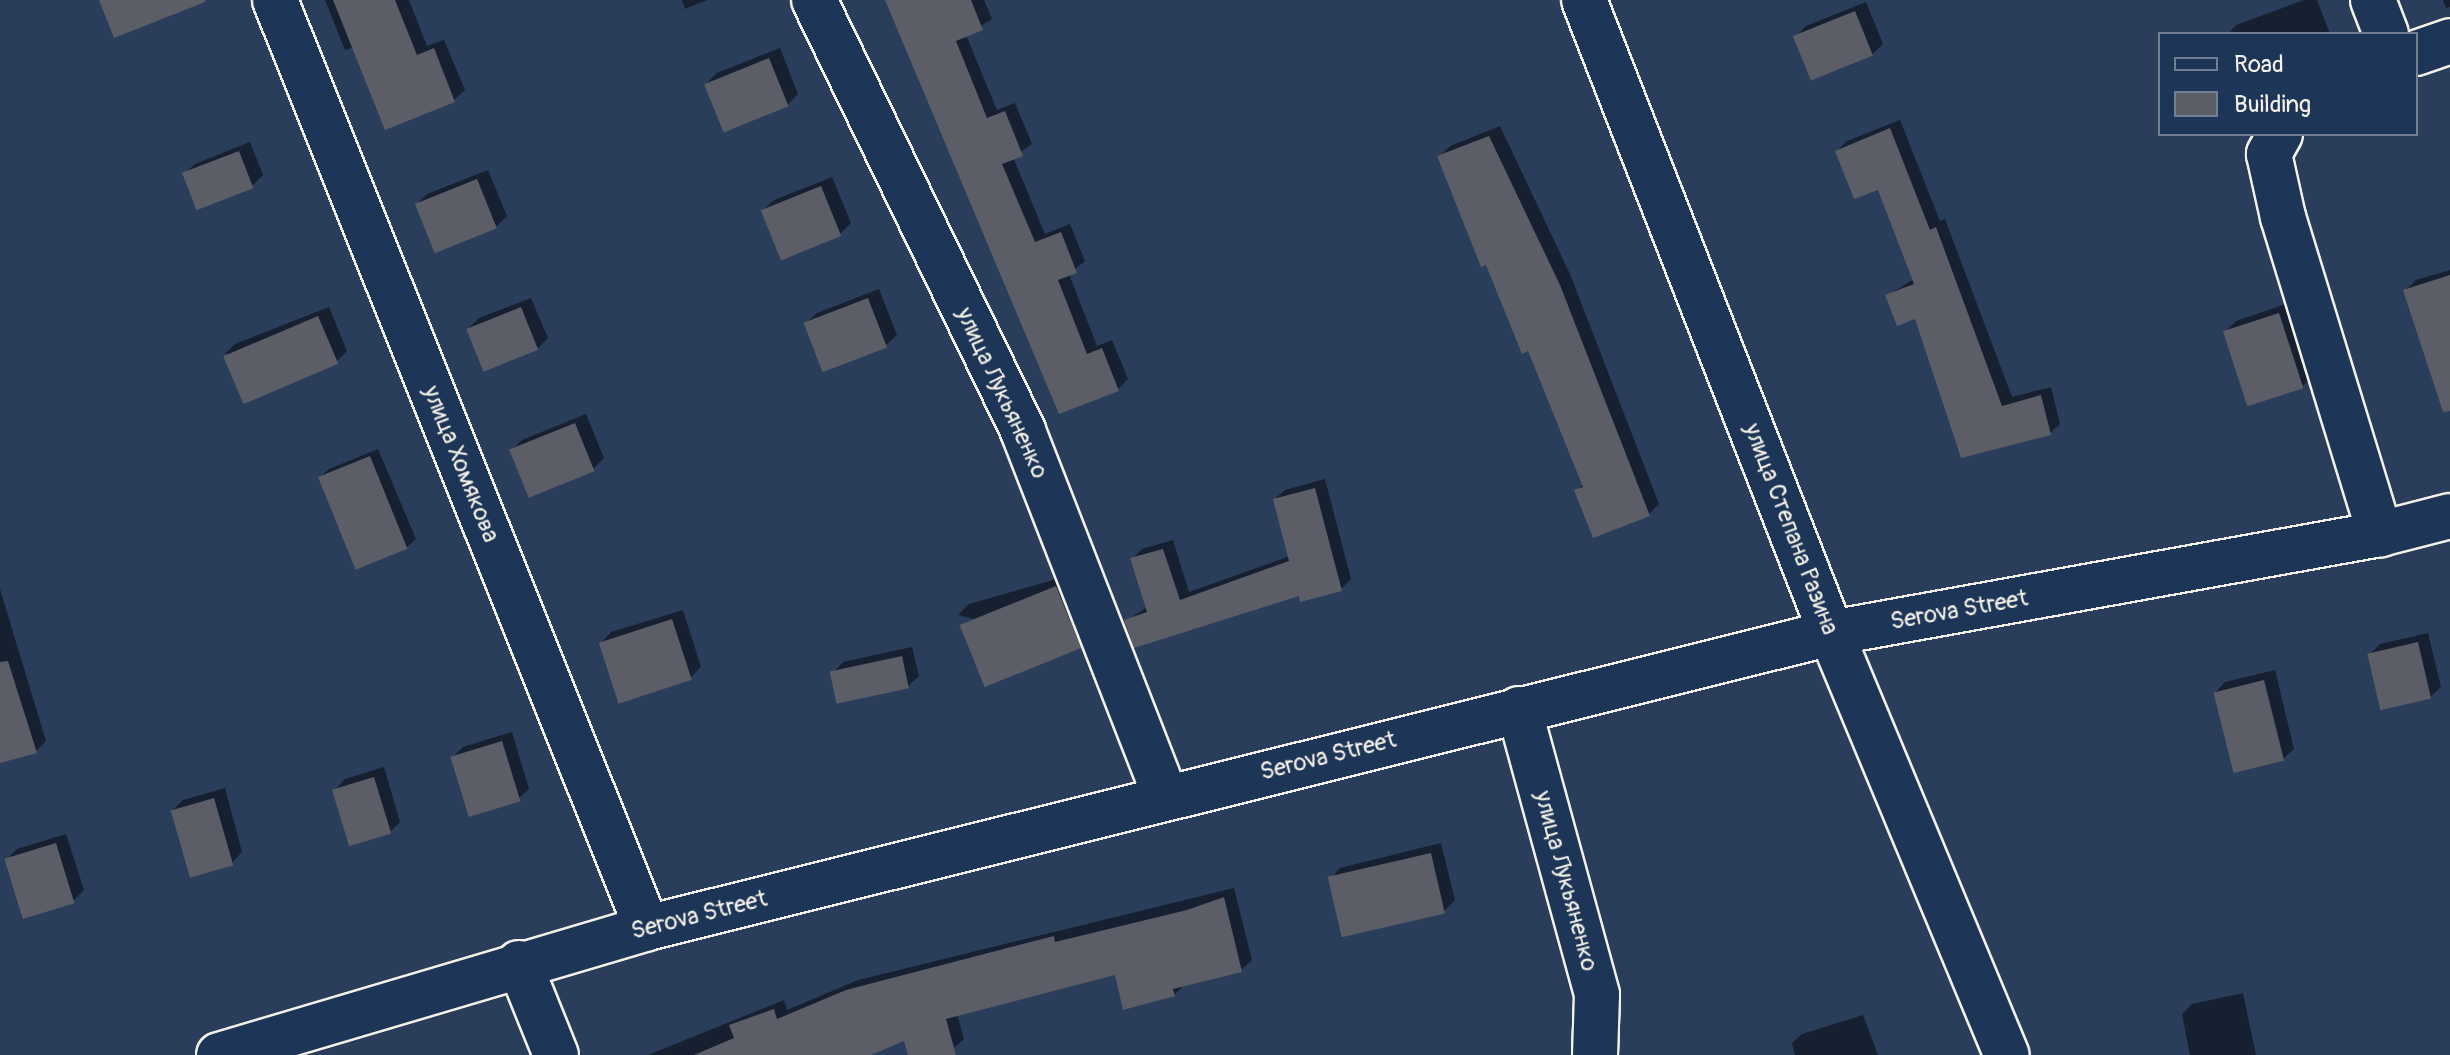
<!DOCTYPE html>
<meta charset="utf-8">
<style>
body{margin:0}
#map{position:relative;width:2450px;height:1055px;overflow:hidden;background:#2a3d5a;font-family:Pangolin,sans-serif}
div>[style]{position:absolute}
.shadow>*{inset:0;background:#0007}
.building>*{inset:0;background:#5c5e67;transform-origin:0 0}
.roads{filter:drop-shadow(2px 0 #f4f1e8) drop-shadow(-2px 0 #f4f1e8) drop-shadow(0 2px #f4f1e8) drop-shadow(0 -2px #f4f1e8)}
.street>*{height:44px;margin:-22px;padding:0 22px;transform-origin:22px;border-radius:22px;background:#1d3557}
span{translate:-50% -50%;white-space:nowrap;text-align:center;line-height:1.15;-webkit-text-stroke:8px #1d3557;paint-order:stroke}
.street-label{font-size:24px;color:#f4f1e8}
.legend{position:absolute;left:2158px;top:32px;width:260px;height:104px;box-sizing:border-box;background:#1d3557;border:2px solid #738091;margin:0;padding:10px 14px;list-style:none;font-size:24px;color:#f4f1e8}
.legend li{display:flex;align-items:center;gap:16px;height:40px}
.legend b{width:40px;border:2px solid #738091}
</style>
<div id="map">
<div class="shadow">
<i style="clip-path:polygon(325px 0,409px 0,427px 46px,444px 40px,465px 90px,454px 100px,386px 127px,354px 47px,345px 50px)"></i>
<i style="clip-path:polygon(682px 0,707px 0,685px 9px)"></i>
<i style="clip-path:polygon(897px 0,984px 0,992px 19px,966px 35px,997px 110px,1015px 103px,1032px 144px,1013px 157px,1045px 234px,1070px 224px,1085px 261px,1069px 274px,1097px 346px,1112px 340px,1128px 379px,1118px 389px,1060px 412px,890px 7px)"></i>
<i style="clip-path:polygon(2304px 0,2317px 0,2330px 34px,2228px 34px,2236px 25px)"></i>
<i style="clip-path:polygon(2443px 0,2450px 0,2450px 7px,2446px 8px)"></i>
<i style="clip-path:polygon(1866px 2px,1883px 44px,1872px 55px,1796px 36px,1806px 26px)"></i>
<i style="clip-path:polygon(780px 48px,798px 94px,787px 105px,707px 83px,717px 73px)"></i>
<i style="clip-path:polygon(1900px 120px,1940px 221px,1945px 219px,2012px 397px,2051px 387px,2060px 424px,2050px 433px,1963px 456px,1916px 317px,1888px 295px,1914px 279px,1879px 187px,1837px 151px,1847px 141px)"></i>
<i style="clip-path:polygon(1500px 126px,1570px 274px,1659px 504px,1649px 514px,1577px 491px,1584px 483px,1530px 349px,1439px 157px,1450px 146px)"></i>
<i style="clip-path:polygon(250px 142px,263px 175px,252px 186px,184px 174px,195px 164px)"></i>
<i style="clip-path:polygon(488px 170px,507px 216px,496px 227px,417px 204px,427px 194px)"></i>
<i style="clip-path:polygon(832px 177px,851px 223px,840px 234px,763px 210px,774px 200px)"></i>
<i style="clip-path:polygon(2450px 270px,2450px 343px,2405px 291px,2416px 280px)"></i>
<i style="clip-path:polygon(879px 289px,897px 335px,886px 345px,825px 370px,806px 323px,817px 313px)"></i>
<i style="clip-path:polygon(531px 298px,548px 338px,537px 349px,468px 329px,479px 318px)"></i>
<i style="clip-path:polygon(2289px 303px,2313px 375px,2303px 386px,2225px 332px,2236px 321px)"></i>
<i style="clip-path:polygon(329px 307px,347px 351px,336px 362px,225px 354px,235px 344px)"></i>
<i style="clip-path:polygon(586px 414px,604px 458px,593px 469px,511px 451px,522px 440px)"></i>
<i style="clip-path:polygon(378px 449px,416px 539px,407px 547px,320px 477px,329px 469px)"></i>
<i style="clip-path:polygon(1325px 479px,1351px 579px,1341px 589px,1126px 621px,1147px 607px,1132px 559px,1142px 549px,1173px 540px,1189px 592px,1290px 556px,1275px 499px,1285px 490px)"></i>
<i style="clip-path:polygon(1067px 576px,1090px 636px,1079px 646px,958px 615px,969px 604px)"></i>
<i style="clip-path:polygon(0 589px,46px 741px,36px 751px,0 761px)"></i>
<i style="clip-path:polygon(683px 610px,701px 667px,690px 678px,601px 643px,611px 632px)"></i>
<i style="clip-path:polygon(2428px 633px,2441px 687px,2430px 697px,2369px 655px,2380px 644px)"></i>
<i style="clip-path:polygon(912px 647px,919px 676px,908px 686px,833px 673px,843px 662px)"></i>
<i style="clip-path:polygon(2275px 670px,2294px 749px,2283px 759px,2215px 693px,2225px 682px)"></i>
<i style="clip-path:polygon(512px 732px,529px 789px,518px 799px,452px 758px,463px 747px)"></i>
<i style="clip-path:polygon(384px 767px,400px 822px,390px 832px,335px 790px,345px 779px)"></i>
<i style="clip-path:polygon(225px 788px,242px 852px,232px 863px,173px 810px,183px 800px)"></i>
<i style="clip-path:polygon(66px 834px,84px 890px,73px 901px,6px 860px,17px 849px)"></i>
<i style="clip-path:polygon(1441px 843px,1455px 900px,1444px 911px,1330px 879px,1340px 868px)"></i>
<i style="clip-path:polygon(1234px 888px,1252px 960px,1241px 970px,1185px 984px,1174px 995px,1116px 973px,957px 1014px,964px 1039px,953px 1049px,931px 1055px,910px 1055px,905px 1038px,866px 1055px,648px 1055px,784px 1000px,787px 1010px,858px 980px)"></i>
<i style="clip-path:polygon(2243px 993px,2256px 1055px,2190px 1055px,2182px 1014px,2192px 1004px)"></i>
<i style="clip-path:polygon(1863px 1015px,1878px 1055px,1795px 1055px,1792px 1043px,1802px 1034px)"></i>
</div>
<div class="building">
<i style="clip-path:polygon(99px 0,205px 0,205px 2px,114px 38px)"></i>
<i style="clip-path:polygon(333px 0,395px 0,417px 55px,434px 48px,455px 102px,385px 130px)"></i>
<i style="clip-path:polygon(885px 0,971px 0,983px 30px,956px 41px,987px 118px,1005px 111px,1023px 156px,1002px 164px,1035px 242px,1061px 232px,1077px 273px,1058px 280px,1087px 354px,1102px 348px,1119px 391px,1059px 414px)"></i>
<i style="left:1855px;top:11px;width:48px;height:67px;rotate:68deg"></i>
<i style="left:769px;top:58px;width:52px;height:70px;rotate:68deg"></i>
<i style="clip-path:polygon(1890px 128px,1930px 230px,1936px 227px,2002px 406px,2041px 395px,2051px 435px,1961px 458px,1915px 319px,1897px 326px,1885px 295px,1914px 284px,1878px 190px,1854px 199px,1835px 151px)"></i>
<i style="clip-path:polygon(1489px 136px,1560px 285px,1650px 516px,1593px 538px,1574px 490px,1583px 487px,1528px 351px,1522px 354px,1486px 265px,1481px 267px,1437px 156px)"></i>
<i style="left:239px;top:151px;width:40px;height:61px;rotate:69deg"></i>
<i style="left:477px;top:179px;width:53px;height:67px;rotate:68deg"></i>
<i style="left:821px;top:186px;width:54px;height:65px;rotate:68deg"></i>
<i style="clip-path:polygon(2450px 275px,2450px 411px,2443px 412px,2403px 290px)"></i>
<i style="left:868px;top:298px;width:53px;height:69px;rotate:69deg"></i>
<i style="left:521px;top:307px;width:46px;height:59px;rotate:68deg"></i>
<i style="left:2279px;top:313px;width:79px;height:59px;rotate:72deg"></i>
<i style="left:318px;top:316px;width:52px;height:103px;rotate:67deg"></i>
<i style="left:575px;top:423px;width:52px;height:71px;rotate:68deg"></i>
<i style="left:370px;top:456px;width:100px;height:56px;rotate:68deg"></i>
<i style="clip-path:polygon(1315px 488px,1342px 591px,1300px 602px,1299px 596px,1134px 648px,1124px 620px,1147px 612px,1130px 558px,1163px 549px,1180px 600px,1289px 561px,1273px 499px)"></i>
<i style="left:1056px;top:586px;width:67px;height:104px;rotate:68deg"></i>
<i style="left:672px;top:619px;width:64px;height:77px;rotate:72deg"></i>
<i style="left:2418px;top:642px;width:58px;height:52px;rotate:77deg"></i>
<i style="left:902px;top:656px;width:33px;height:74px;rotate:78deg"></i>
<i style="clip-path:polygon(8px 661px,37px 753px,0 763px,0 662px)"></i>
<i style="left:2264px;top:680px;width:83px;height:52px;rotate:76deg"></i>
<i style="left:502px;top:741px;width:63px;height:54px;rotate:73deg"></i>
<i style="left:374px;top:777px;width:59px;height:44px;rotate:73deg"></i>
<i style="left:214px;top:798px;width:70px;height:45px;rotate:74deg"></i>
<i style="left:56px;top:843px;width:63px;height:54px;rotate:73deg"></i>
<i style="left:1431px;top:853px;width:62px;height:106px;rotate:77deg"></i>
<i style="clip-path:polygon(1224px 897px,1242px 972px,1173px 989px,1175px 996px,1123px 1010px,1115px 975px,946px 1019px,956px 1055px,908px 1055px,904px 1041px,871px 1055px,694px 1055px,734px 1038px,729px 1025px,774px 1009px,777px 1019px,846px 990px,1054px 936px,1055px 942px,1187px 910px)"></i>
</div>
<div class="roads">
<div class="street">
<i style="left:275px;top:0;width:1000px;rotate:68.16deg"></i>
<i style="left:814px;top:0;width:479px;rotate:64.1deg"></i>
<i style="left:1023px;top:431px;width:392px;rotate:68.7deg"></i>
<i style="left:1584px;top:0;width:679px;rotate:68.68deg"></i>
<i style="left:1831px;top:633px;width:457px;rotate:67.4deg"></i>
<i style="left:2373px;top:0;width:36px;rotate:69deg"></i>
<i style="left:2416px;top:53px;width:36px;rotate:-19deg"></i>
<i style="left:2280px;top:134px;width:23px;rotate:119deg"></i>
<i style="left:2269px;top:154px;width:65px;rotate:77.5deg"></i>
<i style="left:2283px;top:217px;width:332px;rotate:73deg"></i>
<i style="left:1519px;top:709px;width:296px;rotate:74.7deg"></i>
<i style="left:1597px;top:995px;width:60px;rotate:91.9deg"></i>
<i style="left:519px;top:963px;width:99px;rotate:68.1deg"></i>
<i style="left:219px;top:1055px;width:446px;rotate:-16.5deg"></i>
<i style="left:647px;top:928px;width:1220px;rotate:-13.99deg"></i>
<i style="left:1831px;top:633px;width:558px;rotate:-10.22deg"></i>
<i style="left:2380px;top:534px;width:72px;rotate:-14.4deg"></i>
</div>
</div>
<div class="street-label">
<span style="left:1002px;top:393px;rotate:65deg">улица Лукьяненко</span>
<span style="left:461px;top:464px;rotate:68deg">улица Хомякова</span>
<span style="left:1791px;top:529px;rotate:69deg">улица Степана Разина</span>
<span style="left:1959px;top:610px;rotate:-10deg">Serova Street</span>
<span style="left:1328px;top:756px;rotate:-14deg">Serova Street</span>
<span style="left:1566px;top:881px;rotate:75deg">улица Лукьяненко</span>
<span style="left:699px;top:915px;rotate:-14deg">Serova Street</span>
</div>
<ul class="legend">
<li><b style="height:10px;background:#1d3557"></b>Road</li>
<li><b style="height:22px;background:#5c5e67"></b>Building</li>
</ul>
</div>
